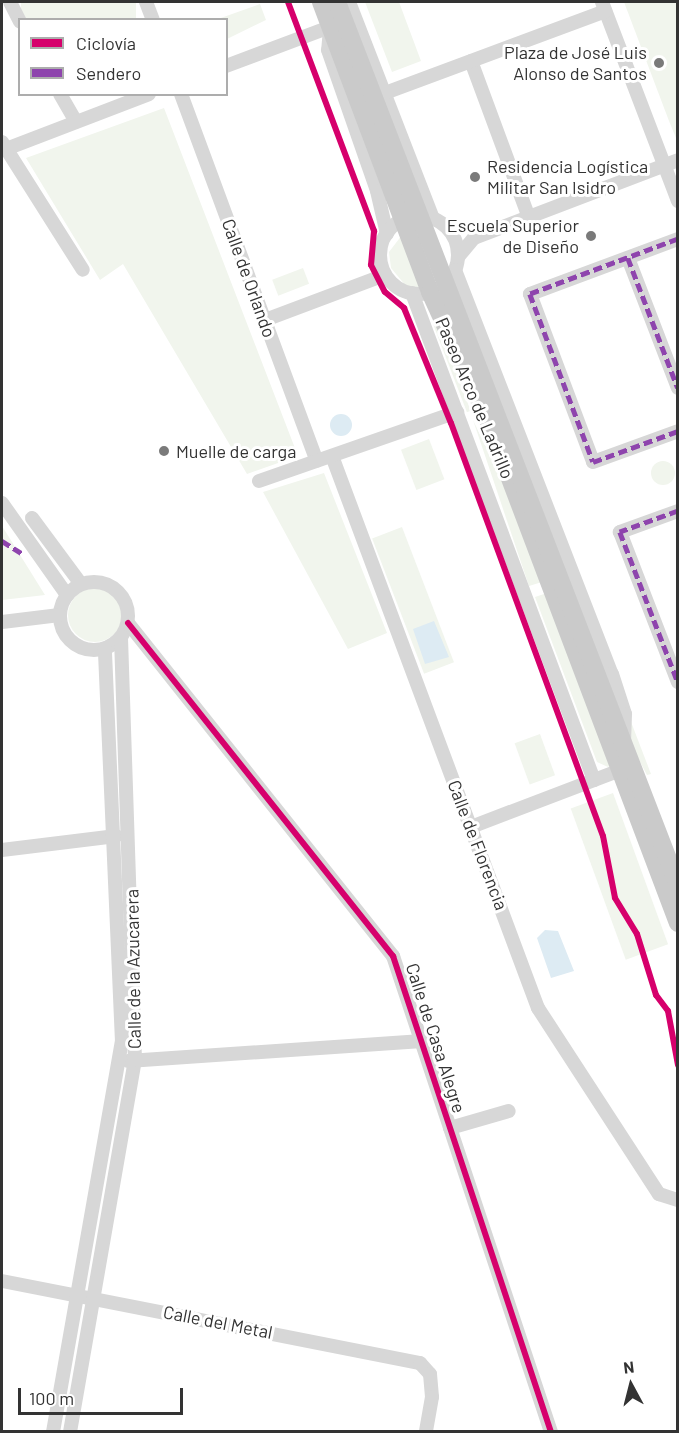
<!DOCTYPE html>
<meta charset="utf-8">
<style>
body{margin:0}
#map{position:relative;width:679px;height:1433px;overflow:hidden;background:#fff;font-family:Barlow,sans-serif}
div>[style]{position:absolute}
.green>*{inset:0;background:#f1f5ed;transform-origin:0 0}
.round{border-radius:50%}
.water>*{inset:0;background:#ddebf3}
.minor>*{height:14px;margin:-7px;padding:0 7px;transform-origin:7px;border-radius:7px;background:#d7d7d7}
.minor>.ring{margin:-7px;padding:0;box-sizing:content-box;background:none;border:14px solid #d7d7d7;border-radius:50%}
.major>*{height:18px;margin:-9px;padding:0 9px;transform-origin:9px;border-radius:9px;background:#cacaca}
.quiet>*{height:4.5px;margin-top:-2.25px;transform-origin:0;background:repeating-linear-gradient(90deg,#8e44ad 0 9px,transparent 0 13.5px)}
.cycleway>*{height:6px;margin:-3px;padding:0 3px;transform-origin:3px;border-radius:3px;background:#d6006c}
.dots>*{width:16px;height:16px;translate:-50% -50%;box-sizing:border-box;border:3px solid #fff;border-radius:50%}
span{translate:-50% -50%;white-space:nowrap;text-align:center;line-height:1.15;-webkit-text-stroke:6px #fff;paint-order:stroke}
.poi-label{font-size:18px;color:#333}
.right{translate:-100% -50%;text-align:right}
.left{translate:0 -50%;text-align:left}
.street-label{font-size:18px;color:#333}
.frame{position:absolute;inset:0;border:3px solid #333;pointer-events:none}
.legend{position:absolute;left:18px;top:18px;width:210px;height:78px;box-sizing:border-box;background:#fff;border:2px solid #adadad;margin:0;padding:8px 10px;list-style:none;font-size:18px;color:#333}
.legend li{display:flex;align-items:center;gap:12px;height:30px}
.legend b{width:30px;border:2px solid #adadad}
.north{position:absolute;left:601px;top:1355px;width:60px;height:60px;-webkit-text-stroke:4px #fff;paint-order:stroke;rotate:353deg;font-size:16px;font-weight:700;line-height:24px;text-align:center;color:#333}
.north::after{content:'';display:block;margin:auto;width:21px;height:27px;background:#333;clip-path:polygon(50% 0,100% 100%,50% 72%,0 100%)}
.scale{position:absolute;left:18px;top:1388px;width:165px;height:27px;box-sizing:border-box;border:3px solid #333;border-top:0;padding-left:8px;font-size:18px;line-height:21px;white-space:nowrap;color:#333;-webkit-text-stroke:4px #fff;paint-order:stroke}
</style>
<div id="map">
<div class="green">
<i style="left:21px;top:2px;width:115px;height:20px"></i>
<i style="clip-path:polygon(365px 2px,399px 2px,421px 61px,392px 72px)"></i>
<i style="clip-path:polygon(624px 2px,677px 2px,676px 138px,669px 121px)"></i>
<i style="clip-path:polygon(260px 4px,266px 20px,227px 39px,226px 20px,218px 19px)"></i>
<i style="clip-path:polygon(164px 108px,298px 456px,247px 474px,123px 264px,100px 280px,26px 158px)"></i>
<i style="clip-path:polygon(402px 235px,421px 284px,419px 289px,406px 286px,391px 268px,389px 252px)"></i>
<i style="left:303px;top:268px;width:17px;height:33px;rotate:69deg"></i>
<i style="left:437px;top:323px;width:94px;height:4px;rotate:69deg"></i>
<i style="clip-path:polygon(473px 420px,510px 497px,542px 582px,529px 586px)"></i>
<i style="left:429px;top:439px;width:43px;height:30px;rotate:69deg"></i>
<i class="round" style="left:651px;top:461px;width:24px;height:24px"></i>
<i style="clip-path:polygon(324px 473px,387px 633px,348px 649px,263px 492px)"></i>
<i style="clip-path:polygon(2px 526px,45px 595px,2px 600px)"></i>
<i style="left:402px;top:527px;width:145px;height:32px;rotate:69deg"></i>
<i class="round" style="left:68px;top:588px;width:54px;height:54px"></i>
<i style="clip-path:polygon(547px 593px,611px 765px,608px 767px,597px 762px,535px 597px)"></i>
<i style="clip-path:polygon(628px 714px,651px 774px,647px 775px,629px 741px)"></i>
<i style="left:540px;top:734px;width:44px;height:27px;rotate:70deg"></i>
<i style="left:613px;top:793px;width:161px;height:45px;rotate:70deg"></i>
</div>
<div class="water">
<i class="round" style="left:330px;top:414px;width:22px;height:22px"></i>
<i style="clip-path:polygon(434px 621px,449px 657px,425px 664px,413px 629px)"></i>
<i style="clip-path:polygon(545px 930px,558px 931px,574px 971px,551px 978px,537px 938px)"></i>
</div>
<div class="minor">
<i style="left:10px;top:2px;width:22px;rotate:63deg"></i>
<i style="left:146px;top:2px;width:19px;rotate:69deg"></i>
<i style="left:349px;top:2px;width:233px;rotate:68.8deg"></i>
<i style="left:602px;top:2px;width:213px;rotate:69.1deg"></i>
<i style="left:330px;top:29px;width:21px;rotate:95deg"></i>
<i style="left:328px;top:50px;width:149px;rotate:70.8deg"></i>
<i style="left:377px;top:191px;width:44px;rotate:76.9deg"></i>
<i style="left:471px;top:61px;width:167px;rotate:69.7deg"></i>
<i style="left:226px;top:66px;width:111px;rotate:-20.6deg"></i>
<i style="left:385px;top:93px;width:235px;rotate:-20.4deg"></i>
<i style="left:60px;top:94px;width:32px;rotate:60deg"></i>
<i style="left:181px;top:94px;width:391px;rotate:69.7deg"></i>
<i style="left:2px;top:142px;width:151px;rotate:57.7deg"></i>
<i style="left:6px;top:149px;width:153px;rotate:-21deg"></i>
<i class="ring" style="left:380px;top:216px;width:64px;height:64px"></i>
<i style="left:678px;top:239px;width:158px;rotate:159.6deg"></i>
<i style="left:530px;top:294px;width:179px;rotate:69.4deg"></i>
<i style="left:593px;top:462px;width:90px;rotate:-20deg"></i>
<i style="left:458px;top:257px;width:25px;rotate:-50deg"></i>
<i style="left:474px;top:238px;width:218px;rotate:-20.9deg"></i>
<i style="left:628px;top:258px;width:139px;rotate:69deg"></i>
<i style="left:455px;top:270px;width:433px;rotate:68.8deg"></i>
<i style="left:612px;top:674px;width:42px;rotate:72deg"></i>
<i style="left:625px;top:714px;width:26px;rotate:92deg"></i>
<i style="left:412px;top:293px;width:520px;rotate:69.51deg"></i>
<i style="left:265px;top:320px;width:120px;rotate:-20.6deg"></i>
<i style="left:332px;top:456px;width:589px;rotate:69.54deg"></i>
<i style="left:538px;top:1008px;width:222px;rotate:57deg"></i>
<i style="left:659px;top:1194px;width:20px;rotate:18deg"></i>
<i style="left:259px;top:481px;width:210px;rotate:-19.2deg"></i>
<i style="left:2px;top:503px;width:113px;rotate:54.8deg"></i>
<i style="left:678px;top:511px;width:62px;rotate:160.1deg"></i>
<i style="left:620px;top:532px;width:161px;rotate:68.9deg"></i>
<i style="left:32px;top:518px;width:82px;rotate:53.4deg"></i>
<i class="ring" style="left:60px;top:582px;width:54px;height:54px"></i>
<i style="left:2px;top:622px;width:58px;rotate:-6.9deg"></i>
<i style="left:128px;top:623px;width:426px;rotate:51.5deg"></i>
<i style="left:393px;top:956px;width:502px;rotate:71.64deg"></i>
<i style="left:471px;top:827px;width:160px;rotate:-20.9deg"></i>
<i style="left:620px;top:770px;width:9px;rotate:-72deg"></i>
<i style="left:2px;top:850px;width:115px;rotate:-7deg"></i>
<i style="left:128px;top:1061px;width:295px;rotate:-3.9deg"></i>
<i style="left:450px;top:1128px;width:61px;rotate:-16.1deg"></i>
<i style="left:2px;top:1281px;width:426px;rotate:11.1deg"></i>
<i style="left:420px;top:1363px;width:15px;rotate:48deg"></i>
<i style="left:430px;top:1374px;width:23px;rotate:85deg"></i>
<i style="left:432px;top:1397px;width:36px;rotate:100deg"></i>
<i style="left:53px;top:1432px;width:396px;rotate:-80deg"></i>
<i style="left:122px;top:1042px;width:394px;rotate:-92.5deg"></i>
<i style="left:70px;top:1432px;width:378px;rotate:-80.1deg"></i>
<i style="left:135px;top:1060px;width:422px;rotate:-91.9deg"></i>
</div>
<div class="major">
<i style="left:321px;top:2px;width:310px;rotate:69.4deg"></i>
<i style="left:430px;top:292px;width:135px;rotate:65.5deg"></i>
<i style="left:486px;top:415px;width:543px;rotate:69.3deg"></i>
<i style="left:337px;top:2px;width:947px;rotate:68.88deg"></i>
</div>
<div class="quiet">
<i style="left:678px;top:239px;width:158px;rotate:159.6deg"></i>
<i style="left:530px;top:294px;width:179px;rotate:69.4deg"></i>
<i style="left:593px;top:462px;width:90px;rotate:-20deg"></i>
<i style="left:628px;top:258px;width:139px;rotate:69deg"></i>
<i style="left:678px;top:511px;width:62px;rotate:160.1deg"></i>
<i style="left:620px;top:532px;width:161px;rotate:68.9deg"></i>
<i style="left:2px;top:541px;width:25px;rotate:32deg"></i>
</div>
<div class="cycleway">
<i style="left:288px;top:2px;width:245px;rotate:69.4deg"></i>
<i style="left:374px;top:231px;width:34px;rotate:95deg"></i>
<i style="left:371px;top:265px;width:30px;rotate:63deg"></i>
<i style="left:385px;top:292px;width:25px;rotate:40deg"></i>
<i style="left:404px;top:308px;width:124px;rotate:67.8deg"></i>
<i style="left:451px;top:423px;width:440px;rotate:69.8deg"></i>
<i style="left:603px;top:836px;width:63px;rotate:79deg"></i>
<i style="left:615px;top:898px;width:42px;rotate:58.6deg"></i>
<i style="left:637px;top:934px;width:64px;rotate:72.7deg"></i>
<i style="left:656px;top:995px;width:20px;rotate:53deg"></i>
<i style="left:668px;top:1011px;width:55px;rotate:79.5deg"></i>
<i style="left:128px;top:623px;width:426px;rotate:51.5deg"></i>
<i style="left:393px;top:956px;width:502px;rotate:71.64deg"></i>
</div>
<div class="dots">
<i style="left:659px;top:63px;background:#7a7a7a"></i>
<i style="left:475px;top:177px;background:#7a7a7a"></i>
<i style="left:591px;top:236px;background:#7a7a7a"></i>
<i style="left:164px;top:451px;background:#7a7a7a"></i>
</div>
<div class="poi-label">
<span class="right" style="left:647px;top:63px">Plaza de José Luis<br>Alonso de Santos</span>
<span class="left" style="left:487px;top:177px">Residencia Logística<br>Militar San Isidro</span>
<span class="right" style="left:579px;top:236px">Escuela Superior<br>de Diseño</span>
<span class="left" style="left:176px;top:451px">Muelle de carga</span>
</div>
<div class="street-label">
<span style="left:249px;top:278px;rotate:70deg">Calle de Orlando</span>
<span style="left:475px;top:398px;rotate:67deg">Paseo Arco de Ladrillo</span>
<span style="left:478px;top:845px;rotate:69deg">Calle de Florencia</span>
<span style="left:133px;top:969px;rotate:-91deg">Calle de la Azucarera</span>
<span style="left:436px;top:1038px;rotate:72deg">Calle de Casa Alegre</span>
<span style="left:218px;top:1322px;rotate:11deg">Calle del Metal</span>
</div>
<div class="frame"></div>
<ul class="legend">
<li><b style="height:8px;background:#d6006c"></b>Ciclovía</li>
<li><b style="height:8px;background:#8e44ad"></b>Sendero</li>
</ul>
<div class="north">N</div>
<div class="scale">100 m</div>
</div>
